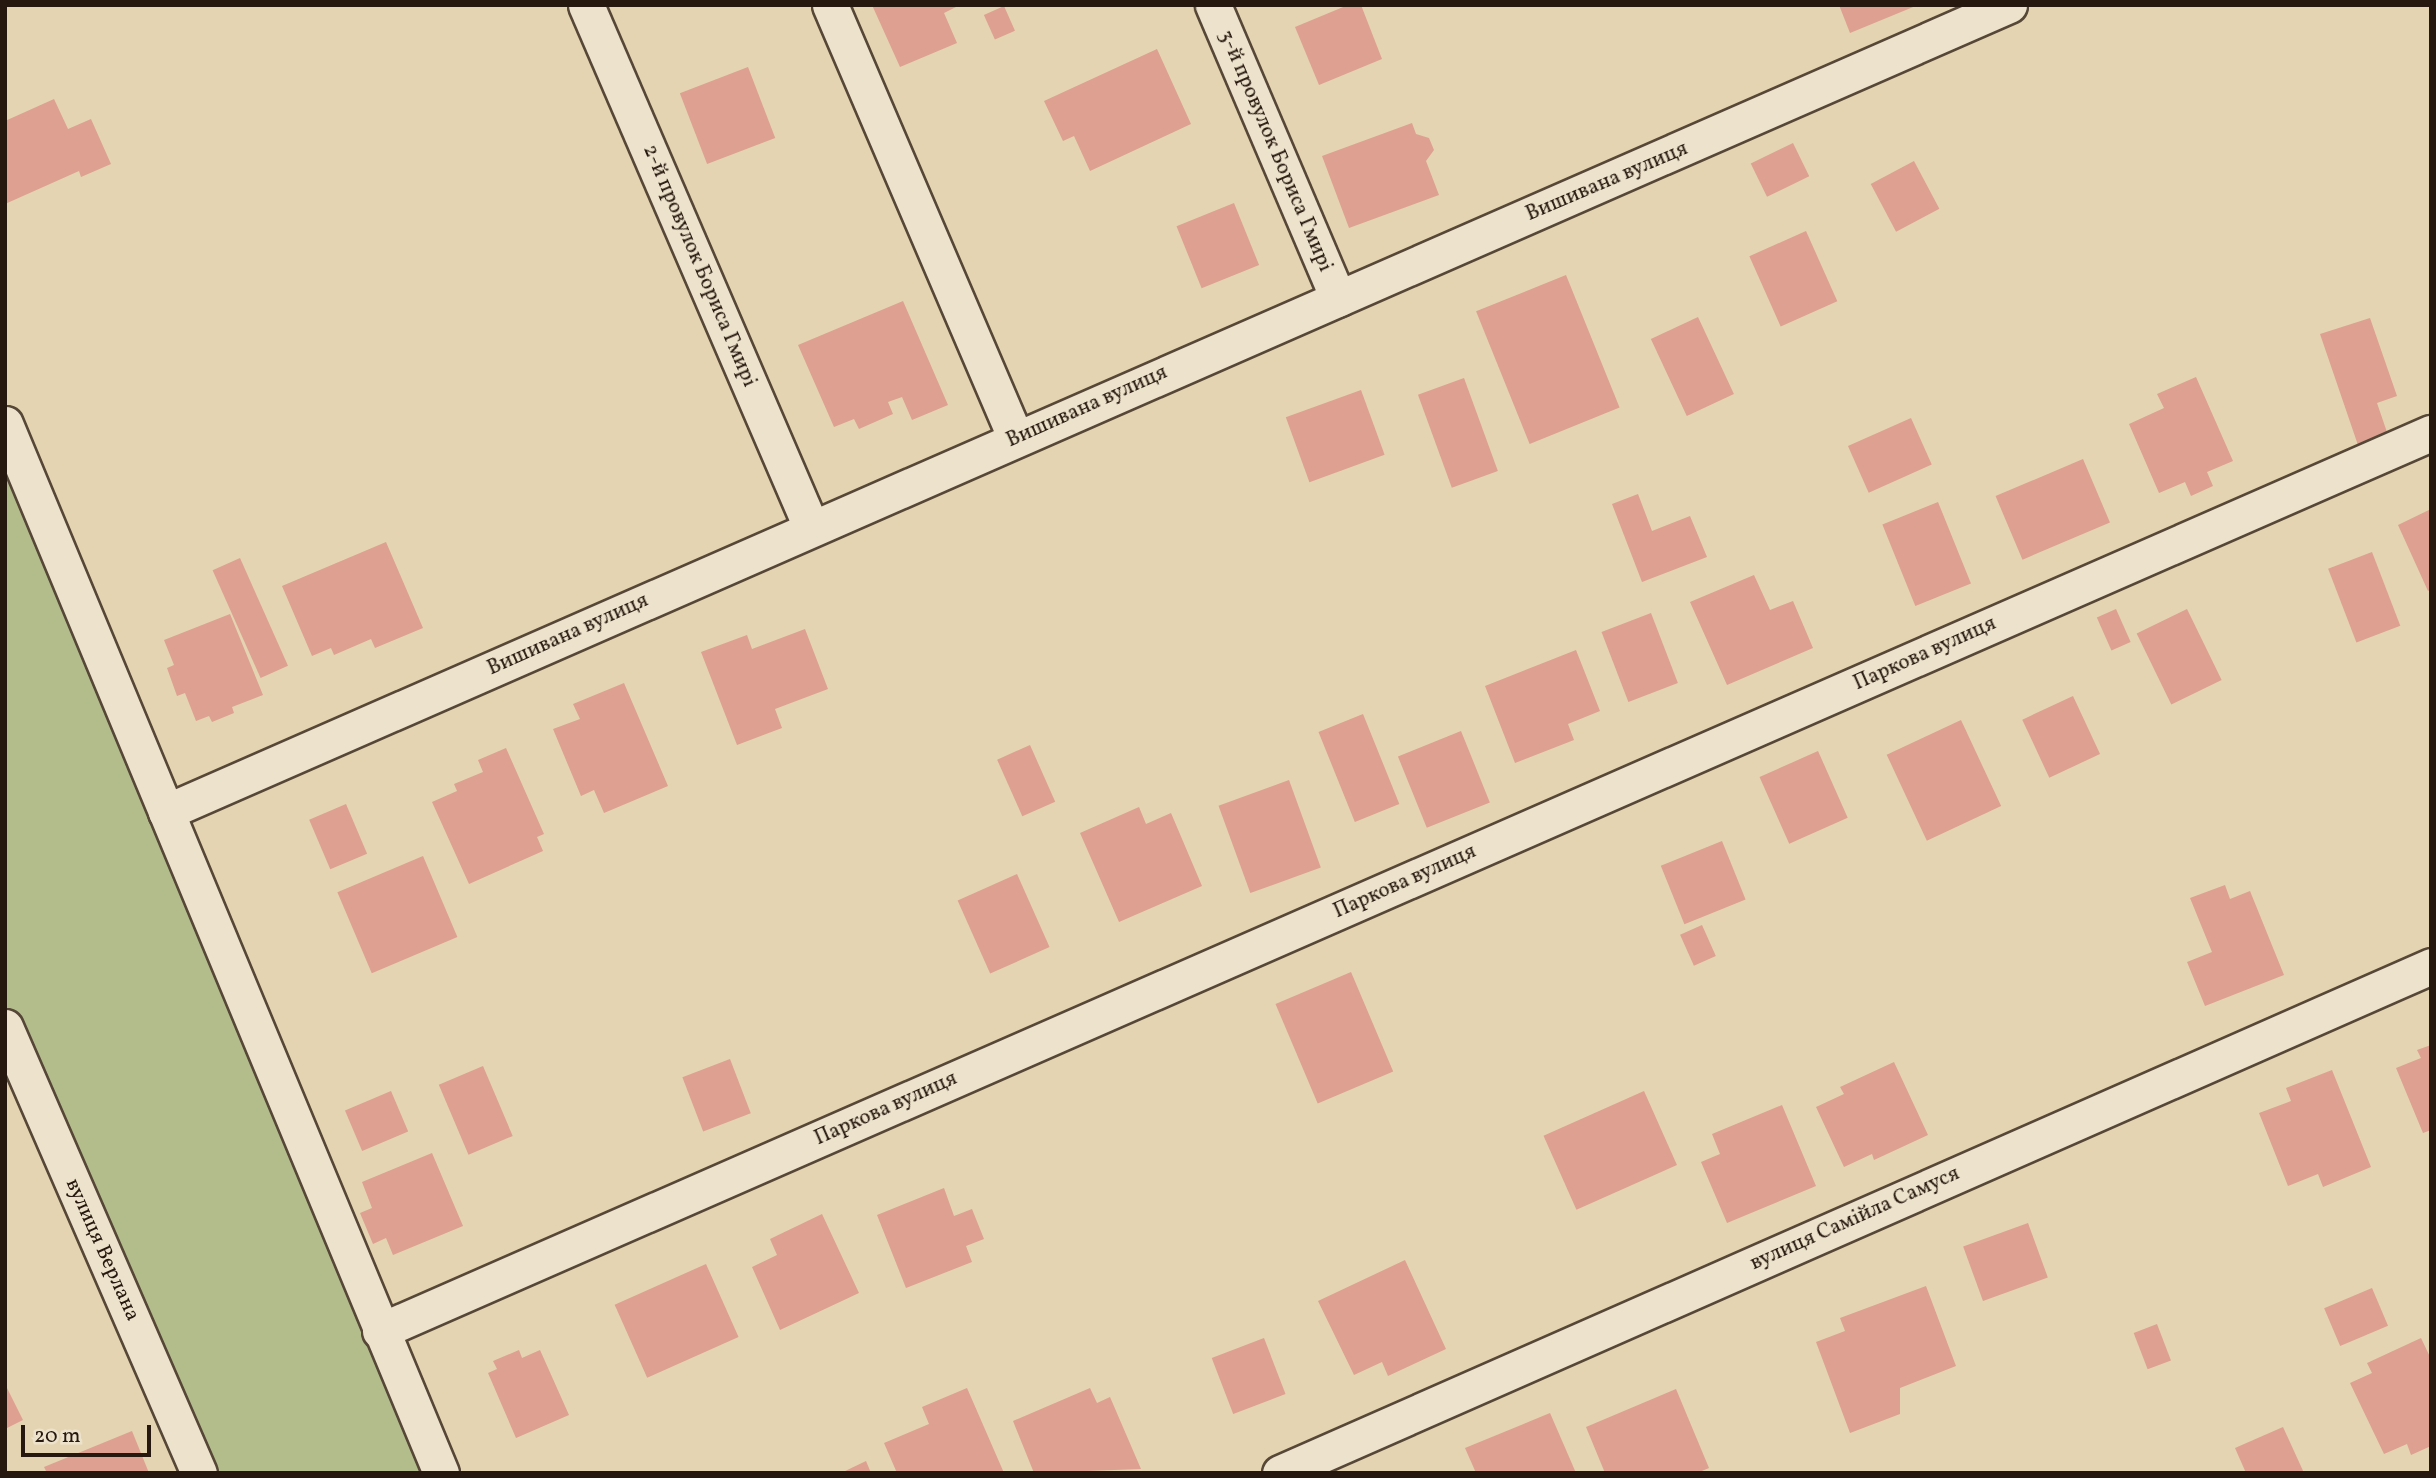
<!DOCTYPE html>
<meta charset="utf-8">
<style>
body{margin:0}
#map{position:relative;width:2436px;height:1478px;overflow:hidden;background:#e4d4b1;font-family:Vollkorn,serif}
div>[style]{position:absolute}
.green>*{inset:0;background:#b3bd8c}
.building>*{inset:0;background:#dda091;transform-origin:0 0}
.roads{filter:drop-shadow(2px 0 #564737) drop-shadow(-2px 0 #564737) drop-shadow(0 2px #564737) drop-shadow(0 -2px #564737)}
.street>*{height:35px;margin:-17.5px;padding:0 17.5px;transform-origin:17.5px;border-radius:17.5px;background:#ede3cc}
span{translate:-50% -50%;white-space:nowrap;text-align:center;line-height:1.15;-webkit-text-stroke:5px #ede3cc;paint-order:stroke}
.street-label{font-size:21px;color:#26180e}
.frame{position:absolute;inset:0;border:7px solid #26180e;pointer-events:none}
.scale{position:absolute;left:21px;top:1425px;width:130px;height:32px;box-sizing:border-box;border:4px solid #26180e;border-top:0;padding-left:9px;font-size:21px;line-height:24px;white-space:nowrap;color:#26180e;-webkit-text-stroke:5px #ede3cc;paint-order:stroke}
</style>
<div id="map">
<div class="green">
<i style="clip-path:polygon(5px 424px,441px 1473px,202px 1473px,5px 1026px)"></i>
</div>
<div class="building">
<i style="clip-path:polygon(872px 5px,960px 5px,944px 13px,957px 43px,900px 67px)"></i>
<i style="clip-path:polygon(1348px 5px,1361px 5px,1382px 59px,1319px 85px,1295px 27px)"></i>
<i style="clip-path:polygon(1839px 5px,1918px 5px,1850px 33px)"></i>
<i style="left:1004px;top:6px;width:27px;height:22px;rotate:66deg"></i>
<i style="clip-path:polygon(1157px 49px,1191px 124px,1090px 171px,1074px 136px,1063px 141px,1044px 101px)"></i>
<i style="left:748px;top:67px;width:76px;height:73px;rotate:69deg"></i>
<i style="clip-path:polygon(54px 99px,68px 129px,91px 119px,111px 164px,81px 177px,79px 171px,5px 204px,5px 121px)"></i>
<i style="clip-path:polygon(1412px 123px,1416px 134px,1429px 138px,1434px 150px,1426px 161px,1439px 195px,1349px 228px,1322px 156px)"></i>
<i style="left:1793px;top:143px;width:37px;height:47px;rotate:64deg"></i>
<i style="left:1914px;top:161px;width:54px;height:49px;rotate:62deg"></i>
<i style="left:1234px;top:203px;width:67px;height:62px;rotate:68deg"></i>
<i style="left:1806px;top:231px;width:77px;height:62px;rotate:66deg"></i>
<i style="left:1566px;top:275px;width:143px;height:97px;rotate:68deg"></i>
<i style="clip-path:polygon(903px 301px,948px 405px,912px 420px,902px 397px,888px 402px,893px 414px,859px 429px,854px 419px,834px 427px,798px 345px)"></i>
<i style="left:1698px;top:317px;width:85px;height:52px;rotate:65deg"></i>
<i style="clip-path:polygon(2370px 318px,2397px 396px,2377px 403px,2390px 441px,2360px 451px,2320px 334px)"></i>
<i style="clip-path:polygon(2196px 377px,2233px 461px,2207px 472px,2213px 486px,2191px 496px,2185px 482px,2159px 493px,2129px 424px,2164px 408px,2157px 394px)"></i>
<i style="left:1464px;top:378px;width:99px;height:49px;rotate:70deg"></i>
<i style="left:1361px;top:390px;width:69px;height:80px;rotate:70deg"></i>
<i style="left:1911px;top:418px;width:51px;height:69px;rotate:66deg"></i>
<i style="left:2083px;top:459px;width:69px;height:95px;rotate:67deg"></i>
<i style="clip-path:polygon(1638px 494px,1652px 531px,1690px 516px,1707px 557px,1642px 582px,1612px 504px)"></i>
<i style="left:1938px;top:502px;width:88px;height:60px;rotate:68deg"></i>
<i style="clip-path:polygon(2431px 509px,2431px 589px,2428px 591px,2398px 525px)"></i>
<i style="clip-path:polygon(386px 542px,423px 628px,375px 648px,371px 639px,334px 655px,331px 648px,312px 656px,282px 586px)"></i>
<i style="left:2372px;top:552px;width:79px;height:47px;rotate:69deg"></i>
<i style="left:240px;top:558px;width:118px;height:30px;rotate:66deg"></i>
<i style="clip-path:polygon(1754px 575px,1770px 610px,1793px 601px,1813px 648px,1727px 685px,1690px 602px)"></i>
<i style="left:2116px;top:609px;width:36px;height:21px;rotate:66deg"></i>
<i style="left:2187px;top:609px;width:79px;height:56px;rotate:64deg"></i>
<i style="left:1651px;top:613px;width:75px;height:53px;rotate:69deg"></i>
<i style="clip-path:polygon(230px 614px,263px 695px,232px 707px,234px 713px,212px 722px,209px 716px,196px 721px,185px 693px,177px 696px,167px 668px,174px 665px,164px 640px)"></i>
<i style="clip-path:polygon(805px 629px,828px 689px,775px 709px,782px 728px,737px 745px,701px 652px,747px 635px,752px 649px)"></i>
<i style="clip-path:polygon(1576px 650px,1600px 711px,1568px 724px,1574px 740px,1515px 763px,1485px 686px)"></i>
<i style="clip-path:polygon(624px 683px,668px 786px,604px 813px,594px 790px,581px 796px,553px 729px,580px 719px,573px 704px)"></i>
<i style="left:2073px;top:696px;width:64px;height:56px;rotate:65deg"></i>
<i style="left:1363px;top:714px;width:97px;height:48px;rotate:68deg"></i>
<i style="left:1961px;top:720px;width:95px;height:82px;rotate:65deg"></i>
<i style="left:1461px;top:731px;width:77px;height:68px;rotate:68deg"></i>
<i style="left:1030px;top:745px;width:62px;height:36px;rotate:66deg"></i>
<i style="clip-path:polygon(506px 748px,544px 834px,537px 837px,543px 851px,469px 884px,432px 802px,457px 791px,454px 784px,483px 772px,478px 760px)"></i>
<i style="left:1818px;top:751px;width:73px;height:64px;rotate:66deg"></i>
<i style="left:1289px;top:780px;width:93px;height:75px;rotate:70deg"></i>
<i style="left:346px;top:804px;width:54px;height:40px;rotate:67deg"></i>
<i style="clip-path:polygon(1139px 807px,1146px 824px,1171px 813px,1202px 886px,1119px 922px,1080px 833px)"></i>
<i style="left:1722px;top:841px;width:63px;height:66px;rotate:68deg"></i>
<i style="left:423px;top:856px;width:88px;height:93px;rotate:67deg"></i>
<i style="left:1017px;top:874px;width:80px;height:65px;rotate:66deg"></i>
<i style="clip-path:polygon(2225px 885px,2230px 899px,2250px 891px,2284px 975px,2205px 1006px,2187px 962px,2212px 952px,2190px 898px)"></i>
<i style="left:1702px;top:925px;width:34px;height:24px;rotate:66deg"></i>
<i style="left:1351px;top:972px;width:108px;height:82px;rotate:67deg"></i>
<i style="clip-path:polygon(2431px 1045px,2431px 1130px,2423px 1133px,2396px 1068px,2421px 1058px,2417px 1050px)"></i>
<i style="left:730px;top:1059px;width:58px;height:51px;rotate:69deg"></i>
<i style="clip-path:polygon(1894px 1062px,1928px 1135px,1874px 1160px,1872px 1154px,1844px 1167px,1816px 1107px,1844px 1094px,1840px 1087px)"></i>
<i style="left:483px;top:1066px;width:76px;height:48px;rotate:67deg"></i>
<i style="clip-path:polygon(2332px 1070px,2371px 1167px,2323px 1187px,2318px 1174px,2288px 1186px,2259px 1113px,2291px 1101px,2286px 1088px)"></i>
<i style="left:391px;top:1091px;width:44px;height:50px;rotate:67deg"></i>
<i style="left:1644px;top:1091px;width:81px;height:110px;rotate:66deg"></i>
<i style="clip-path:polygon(1782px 1105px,1816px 1186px,1727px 1223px,1701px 1162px,1720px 1154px,1712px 1134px)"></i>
<i style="clip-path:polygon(432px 1153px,463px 1226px,393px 1255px,386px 1238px,373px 1244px,360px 1213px,372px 1208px,362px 1182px)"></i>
<i style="clip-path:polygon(944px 1188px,954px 1216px,972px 1209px,984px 1239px,966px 1246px,972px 1262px,906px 1288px,877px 1215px)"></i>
<i style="clip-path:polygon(822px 1214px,859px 1293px,780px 1330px,752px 1267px,777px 1255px,770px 1239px)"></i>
<i style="left:2028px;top:1223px;width:58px;height:69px;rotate:70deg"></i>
<i style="clip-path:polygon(1405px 1260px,1446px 1349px,1388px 1376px,1382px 1362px,1354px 1375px,1318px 1301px)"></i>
<i style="left:706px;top:1264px;width:80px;height:100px;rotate:66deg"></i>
<i style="clip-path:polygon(1926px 1286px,1956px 1366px,1900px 1388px,1900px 1414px,1850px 1433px,1816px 1342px,1845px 1331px,1840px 1318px)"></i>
<i style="left:2372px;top:1288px;width:41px;height:52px;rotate:67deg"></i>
<i style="left:2157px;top:1324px;width:39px;height:25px;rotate:69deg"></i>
<i style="left:1264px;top:1338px;width:60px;height:56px;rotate:69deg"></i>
<i style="clip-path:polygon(2421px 1338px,2431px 1359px,2431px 1446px,2411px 1455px,2407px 1444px,2384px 1454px,2350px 1383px,2372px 1373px,2367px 1363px)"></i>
<i style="clip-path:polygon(519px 1350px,522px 1358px,540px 1350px,569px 1415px,516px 1438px,488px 1373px,497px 1369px,493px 1361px)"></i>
<i style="clip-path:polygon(5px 1384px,23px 1420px,5px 1429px)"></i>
<i style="clip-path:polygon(967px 1388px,1004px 1473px,897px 1473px,884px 1443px,929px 1424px,922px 1407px)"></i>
<i style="clip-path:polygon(1090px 1388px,1097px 1403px,1110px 1397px,1141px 1469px,1034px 1473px,1013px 1421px)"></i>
<i style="clip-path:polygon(1676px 1389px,1709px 1468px,1697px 1473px,1605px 1473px,1586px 1427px)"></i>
<i style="clip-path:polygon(1550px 1413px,1576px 1473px,1476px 1473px,1465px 1448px)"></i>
<i style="clip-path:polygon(2283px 1427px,2304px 1473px,2246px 1473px,2235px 1448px)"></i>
<i style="clip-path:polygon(132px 1431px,149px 1473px,47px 1473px,44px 1467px)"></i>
<i style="clip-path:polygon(866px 1461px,871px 1473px,841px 1473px)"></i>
</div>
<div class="roads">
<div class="street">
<i style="left:586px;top:5px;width:568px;rotate:66.68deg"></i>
<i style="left:830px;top:5px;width:471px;rotate:66.8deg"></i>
<i style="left:1213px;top:5px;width:319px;rotate:66.9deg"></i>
<i style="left:5px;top:424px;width:1136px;rotate:67.43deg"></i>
<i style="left:166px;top:812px;width:2012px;rotate:-23.65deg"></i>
<i style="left:5px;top:1027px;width:486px;rotate:66.5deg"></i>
<i style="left:380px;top:1331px;width:2239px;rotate:-23.65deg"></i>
<i style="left:1280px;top:1473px;width:1258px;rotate:-23.77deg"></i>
</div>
</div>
<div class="street-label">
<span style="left:1275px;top:151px;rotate:67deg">3-й провулок Бориса Гмирі</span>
<span style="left:1607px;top:182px;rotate:-23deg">Вишивана вулиця</span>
<span style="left:699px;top:266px;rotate:67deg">2-й провулок Бориса Гмирі</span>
<span style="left:1087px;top:407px;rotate:-24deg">Вишивана вулиця</span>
<span style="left:568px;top:635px;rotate:-24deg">Вишивана вулиця</span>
<span style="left:1925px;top:654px;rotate:-24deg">Паркова вулиця</span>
<span style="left:1405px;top:882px;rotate:-24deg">Паркова вулиця</span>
<span style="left:886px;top:1109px;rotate:-24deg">Паркова вулиця</span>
<span style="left:1855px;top:1219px;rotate:-24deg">вулиця Самійла Самуся</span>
<span style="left:102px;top:1250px;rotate:66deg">вулиця Верлана</span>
</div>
<div class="frame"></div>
<div class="scale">20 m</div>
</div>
